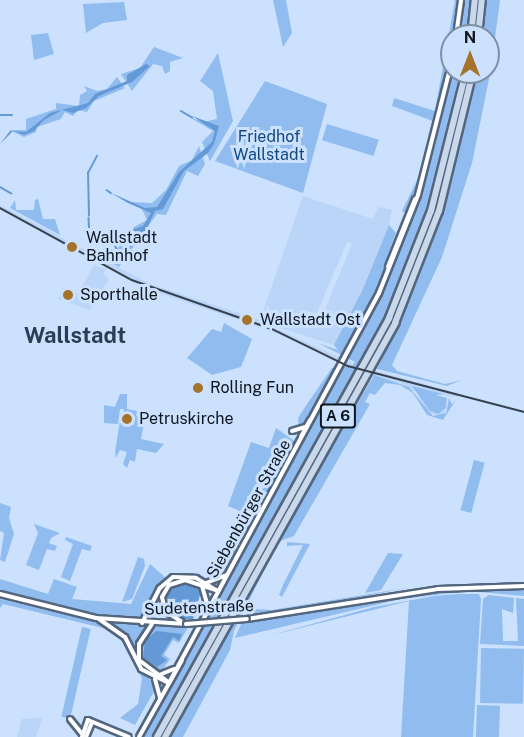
<!DOCTYPE html>
<meta charset="utf-8">
<style>
body{margin:0}
#map{position:relative;width:524px;height:737px;overflow:hidden;background:#cbe1fd;font-family:"Public Sans",sans-serif}
div>[style]{position:absolute}
.built>*{inset:0;background:#bad5f7}
.green>*{inset:0;background:#91bcef;transform-origin:0 0}
.water>*{inset:0;background:#6499d7}
.stream>*{height:1.5px;margin:-0.75px;padding:0 0.75px;transform-origin:0.75px;border-radius:0.75px;background:#6499d7}
.roads{filter:drop-shadow(2px 0 #53667e) drop-shadow(-2px 0 #53667e) drop-shadow(0 2px #53667e) drop-shadow(0 -2px #53667e)}
.secondary>*{height:4px;margin:-2px;padding:0 2px;transform-origin:2px;border-radius:2px;background:#fff}
.motorway>*{height:6px;margin:-3px;padding:0 3px;transform-origin:3px;border-radius:3px;background:#c9d8eb}
.rail>*{height:1.5px;margin:-0.75px;padding:0 0.75px;transform-origin:0.75px;border-radius:0.75px;background:#37424f}
.bridges{filter:drop-shadow(2px 0 #53667e) drop-shadow(-2px 0 #53667e) drop-shadow(0 2px #53667e) drop-shadow(0 -2px #53667e)}
.secondary-bridge>*{height:4px;margin:-2px;padding:0 2px;transform-origin:2px;border-radius:2px;background:#fff}
.dots>*{width:16px;height:16px;translate:-50% -50%;box-sizing:border-box;border:3px solid #cbe1fd;border-radius:50%}
span{translate:-50% -50%;white-space:nowrap;text-align:center;line-height:1.15;-webkit-text-stroke:6px #cbe1fd;paint-order:stroke}
.shield-label span{padding:2px 4px;background:#cbe1fd;border:2px solid;border-radius:4px;-webkit-text-stroke-width:0}
.shield-label{font-size:15px;color:#0e161f;font-weight:700}
.park-label{font-size:16px;color:#114781}
.poi-label{font-size:16px;color:#0e161f}
.left{translate:0 -50%;text-align:left}
.street-label{font-size:16px;color:#0e161f}
.district-label{font-size:22px;color:#2b3d53;font-weight:700}
.north{position:absolute;left:440px;top:24px;width:60px;height:60px;box-sizing:border-box;background:#cbe1fd;border:2px solid #7f90a4;border-radius:50%;rotate:0deg;font-size:16px;font-weight:700;line-height:24px;text-align:center;color:#0e161f}
.north::after{content:'';display:block;margin:auto;width:21px;height:27px;background:#a5742a;clip-path:polygon(50% 0,100% 100%,50% 72%,0 100%)}
</style>
<div id="map">
<div class="built">
<i style="clip-path:polygon(evenodd,303px 196px,373px 219px,378px 207px,392px 210px,389px 225px,363px 290px,334px 345px,262px 322px,358px 366px,458px 393px,457px 397px,447px 396px,413px 386px,433px 413px,445px 410px,448px 398px,444px 414px,437px 416px,428px 412px,416px 392px,406px 385px,356px 370px,279px 334px,142px 287px,0 209px,0 205px,150px 284px,260px 320px,303px 196px,347px 242px,352px 244px,322px 317px,312px 321px,300px 316px,302px 311px,317px 313px,347px 242px)"></i>
<i style="clip-path:polygon(94px 265px,106px 269px,103px 274px,109px 279px,90px 310px,58px 299px,63px 287px,78px 294px)"></i>
<i style="clip-path:polygon(42px 718px,36px 737px,17px 737px,22px 719px)"></i>
</div>
<div class="green">
<i style="clip-path:polygon(273px 0,286px 0,292px 33px,283px 47px)"></i>
<i style="clip-path:polygon(455px 0,471px 0,467px 36px,452px 36px,452px 72px,461px 72px,453px 116px,427px 212px,393px 300px,337px 409px,152px 737px,143px 737px,230px 575px,217px 567px,239px 542px,252px 516px,228px 506px,251px 442px,269px 448px,276px 428px,300px 445px,298px 418px,307px 404px,332px 368px,344px 365px,351px 368px,355px 362px,318px 343px,338px 350px,334px 345px,363px 289px,389px 225px,396px 233px,387px 257px,394px 260px,413px 217px,402px 211px,419px 176px,431px 133px)"></i>
<i style="clip-path:polygon(486px 0,500px 0,491px 69px,472px 163px,442px 257px,392px 365px,397px 371px,445px 384px,462px 380px,447px 386px,377px 369px,416px 285px,441px 218px,477px 72px,488px 72px,488px 36px,482px 36px)"></i>
<i style="clip-path:polygon(124px 2px,127px 20px,103px 23px,86px 33px,83px 4px)"></i>
<i style="clip-path:polygon(48px 33px,54px 54px,34px 60px,31px 35px)"></i>
<i style="clip-path:polygon(154px 47px,183px 58px,170px 62px,170px 71px,165px 74px,162px 66px,153px 64px,132px 91px,121px 74px,140px 68px)"></i>
<i style="clip-path:polygon(218px 53px,233px 121px,210px 161px,202px 142px,213px 131px,189px 117px,203px 122px,217px 119px,213px 91px,200px 81px)"></i>
<i style="clip-path:polygon(117px 77px,125px 88px,94px 101px,87px 112px,78px 110px,73px 116px,65px 112px,61px 119px,37px 127px,36px 132px,24px 137px,9px 130px,26px 130px,26px 119px,56px 109px,56px 103px,79px 106px,80px 95px,87px 91px,84px 86px,97px 91px,107px 89px)"></i>
<i style="clip-path:polygon(265px 81px,327px 104px,303px 193px,215px 161px)"></i>
<i style="clip-path:polygon(394px 98px,435px 111px,433px 121px,392px 106px)"></i>
<i style="left:327px;top:124px;width:54px;height:17px;rotate:17deg"></i>
<i style="clip-path:polygon(199px 146px,205px 164px,198px 176px,187px 171px,166px 215px,157px 214px,119px 267px,88px 250px,116px 249px,127px 241px,134px 227px,147px 220px,142px 209px,112px 192px,130px 202px,152px 203px,166px 190px,179px 166px,192px 160px)"></i>
<i style="clip-path:polygon(38px 199px,43px 219px,55px 219px,60px 235px,10px 208px,15px 200px,16px 210px,34px 210px,35px 200px)"></i>
<i style="clip-path:polygon(224px 323px,252px 339px,241px 367px,212px 375px,187px 358px,212px 329px,221px 332px)"></i>
<i style="clip-path:polygon(374px 375px,409px 387px,433px 416px,446px 413px,449px 398px,452px 404px,456px 400px,443px 420px,427px 415px,413px 393px,400px 385px,385px 383px,375px 395px,370px 393px,365px 402px,370px 404px,294px 536px,280px 541px,268px 562px,234px 631px,230px 650px,183px 737px,170px 737px,263px 567px)"></i>
<i style="clip-path:polygon(412px 386px,443px 394px,436px 395px,447px 398px,446px 408px,438px 414px,430px 411px)"></i>
<i style="clip-path:polygon(120px 394px,127px 394px,127px 409px,137px 411px,136px 416px,145px 418px,141px 439px,164px 444px,156px 453px,137px 449px,135px 462px,130px 460px,127px 468px,123px 464px,127px 452px,120px 450px,116px 458px,115px 452px,120px 421px,134px 425px,135px 416px,123px 414px,124px 409px,120px 409px,118px 424px,104px 423px,104px 405px,115px 407px)"></i>
<i style="left:474px;top:460px;width:11px;height:52px;rotate:15deg"></i>
<i style="clip-path:polygon(0 503px,11px 507px,9px 518px,14px 534px,5px 562px,0 560px,4px 533px,0 531px)"></i>
<i style="clip-path:polygon(34px 524px,60px 533px,51px 538px,49px 543px,57px 546px,55px 551px,47px 549px,39px 570px,26px 565px,38px 533px)"></i>
<i style="clip-path:polygon(66px 537px,92px 546px,90px 551px,82px 549px,70px 581px,61px 577px,73px 544px,65px 540px)"></i>
<i style="clip-path:polygon(287px 542px,310px 544px,282px 597px,279px 595px,283px 585px,303px 545px,287px 546px)"></i>
<i style="clip-path:polygon(388px 553px,403px 554px,381px 590px,365px 593px)"></i>
<i style="clip-path:polygon(138px 557px,144px 559px,145px 566px,132px 599px,122px 602px)"></i>
<i style="clip-path:polygon(150px 564px,165px 577px,141px 619px,66px 610px,0 592px,0 579px,48px 594px,54px 579px,77px 587px,72px 599px,131px 604px)"></i>
<i style="clip-path:polygon(406px 588px,290px 611px,246px 616px,252px 609px,272px 610px)"></i>
<i style="clip-path:polygon(524px 588px,524px 596px,469px 591px,401px 599px,235px 638px,241px 624px,399px 596px,458px 589px)"></i>
<i style="clip-path:polygon(458px 594px,479px 594px,481px 599px,473px 737px,401px 737px,409px 601px,268px 636px,374px 607px,434px 596px)"></i>
<i style="clip-path:polygon(489px 595px,514px 598px,513px 613px,502px 609px,503px 641px,518px 641px,516px 598px,524px 599px,524px 646px,480px 644px,483px 599px)"></i>
<i style="clip-path:polygon(0 599px,103px 624px,120px 633px,136px 666px,157px 686px,135px 725px,120px 718px,138px 704px,142px 678px,121px 638px,107px 629px,3px 604px,0 608px)"></i>
<i style="clip-path:polygon(106px 621px,148px 625px,136px 649px,143px 670px,127px 635px)"></i>
<i style="clip-path:polygon(155px 625px,189px 626px,179px 643px,173px 640px,164px 655px,170px 659px,161px 672px,140px 657px,140px 645px)"></i>
<i style="left:82px;top:627px;width:9px;height:92px;rotate:13deg"></i>
<i style="left:481px;top:648px;width:43px;height:55px;rotate:1deg"></i>
<i style="left:477px;top:705px;width:23px;height:32px;rotate:2deg"></i>
</div>
<div class="water">
<i style="clip-path:polygon(146px 64px,150px 66px,132px 82px,99px 96px,86px 108px,73px 113px,62px 110px,44px 120px,34px 131px,24px 135px,13px 131px,0 144px,10px 131px,26px 132px,50px 113px,88px 103px,95px 94px,127px 81px,127px 75px)"></i>
<i style="clip-path:polygon(192px 116px,219px 126px,214px 144px,208px 153px,184px 171px,163px 209px,155px 211px,147px 228px,122px 257px,121px 252px,132px 241px,134px 229px,143px 226px,151px 213px,128px 203px,111px 193px,145px 208px,157px 207px,179px 172px,212px 142px,215px 131px)"></i>
<i style="clip-path:polygon(184px 582px,202px 588px,193px 619px,179px 619px,164px 606px,169px 588px)"></i>
<i style="clip-path:polygon(156px 631px,182px 634px,179px 641px,173px 637px,161px 656px,167px 660px,157px 667px,143px 657px,145px 641px)"></i>
</div>
<div class="stream">
<i style="left:181px;top:111px;width:13px;rotate:29deg"></i>
<i style="left:0;top:115px;width:12px"></i>
<i style="left:0;top:187px;width:13px;rotate:29deg"></i>
<i style="left:107px;top:190px;width:5px;rotate:37deg"></i>
<i style="left:89px;top:216px;width:43px;rotate:-91.3deg"></i>
<i style="left:88px;top:173px;width:19px;rotate:-62deg"></i>
<i style="left:89px;top:218px;width:20px;rotate:87deg"></i>
<i style="left:90px;top:238px;width:22px"></i>
<i style="left:112px;top:238px;width:12px;rotate:66deg"></i>
</div>
<div class="roads">
<div class="secondary">
<i style="left:456px;top:36px;width:36px;rotate:-82deg"></i>
<i style="left:388px;top:267px;width:73px;rotate:-68.3deg"></i>
<i style="left:292px;top:431px;width:14px;rotate:-17deg"></i>
<i style="left:301px;top:437px;width:19px;rotate:-62deg"></i>
<i style="left:206px;top:583px;width:22px;rotate:-21deg"></i>
<i style="left:202px;top:586px;width:22px;rotate:74deg"></i>
<i style="left:0;top:594px;width:99px;rotate:14deg"></i>
<i style="left:96px;top:618px;width:90px;rotate:3.8deg"></i>
<i style="left:99px;top:619px;width:32px;rotate:35deg"></i>
<i style="left:125px;top:637px;width:36px;rotate:63deg"></i>
<i style="left:141px;top:669px;width:31px;rotate:27deg"></i>
<i style="left:247px;top:619px;width:193px;rotate:-8.9deg"></i>
<i style="left:438px;top:589px;width:86px;rotate:-2deg"></i>
<i style="left:182px;top:622px;width:20px;rotate:-147deg"></i>
<i style="left:165px;top:611px;width:14px;rotate:-102deg"></i>
<i style="left:162px;top:597px;width:14px;rotate:-60deg"></i>
<i style="left:169px;top:585px;width:17px;rotate:-17deg"></i>
<i style="left:185px;top:580px;width:35px;rotate:18deg"></i>
<i style="left:142px;top:623px;width:39px;rotate:-63deg"></i>
<i style="left:160px;top:588px;width:17px;rotate:-40deg"></i>
<i style="left:173px;top:577px;width:23px;rotate:2deg"></i>
<i style="left:196px;top:578px;width:26px;rotate:31deg"></i>
<i style="left:152px;top:624px;width:24px;rotate:123deg"></i>
<i style="left:139px;top:644px;width:16px;rotate:90deg"></i>
<i style="left:139px;top:660px;width:38px;rotate:37deg"></i>
<i style="left:159px;top:675px;width:16px;rotate:-22deg"></i>
<i style="left:155px;top:679px;width:20px;rotate:75deg"></i>
<i style="left:169px;top:683px;width:443px;rotate:-61.7deg"></i>
<i style="left:379px;top:293px;width:105px;rotate:-68.3deg"></i>
<i style="left:418px;top:195px;width:138px;rotate:-75.8deg"></i>
<i style="left:70px;top:719px;width:19px;rotate:51deg"></i>
<i style="left:82px;top:737px;width:18px;rotate:-71deg"></i>
<i style="left:88px;top:720px;width:44px;rotate:22.5deg"></i>
<i style="left:86px;top:737px;width:16px;rotate:-68deg"></i>
<i style="left:139px;top:737px;width:88px;rotate:-60.8deg"></i>
</div>
<div class="motorway">
<i style="left:471px;top:36px;width:36px;rotate:-84deg"></i>
<i style="left:478px;top:36px;width:36px;rotate:-84deg"></i>
<i style="left:157px;top:737px;width:479px;rotate:-61deg"></i>
<i style="left:389px;top:318px;width:115px;rotate:-68.6deg"></i>
<i style="left:431px;top:211px;width:143px;rotate:-75.9deg"></i>
<i style="left:165px;top:737px;width:474px;rotate:-60.9deg"></i>
<i style="left:395px;top:323px;width:120px;rotate:-68.6deg"></i>
<i style="left:439px;top:211px;width:143px;rotate:-76.3deg"></i>
</div>
</div>
<div class="rail">
<i style="left:0;top:208px;width:150px;rotate:28.6deg"></i>
<i style="left:132px;top:280px;width:148px;rotate:19.3deg"></i>
<i style="left:272px;top:329px;width:85px;rotate:26deg"></i>
<i style="left:348px;top:366px;width:182px;rotate:14.6deg"></i>
</div>
<div class="bridges">
<div class="secondary-bridge">
<i style="left:186px;top:624px;width:61px;rotate:-4.7deg"></i>
</div>
</div>
<div class="dots">
<i style="left:72px;top:247px;background:#a5742a"></i>
<i style="left:68px;top:295px;background:#a5742a"></i>
<i style="left:247px;top:320px;background:#a5742a"></i>
<i style="left:198px;top:388px;background:#a5742a"></i>
<i style="left:127px;top:419px;background:#a5742a"></i>
</div>
<div class="shield-label">
<span style="left:338px;top:416px">A 6</span>
</div>
<div class="park-label">
<span style="left:269px;top:146px">Friedhof<br>Wallstadt</span>
</div>
<div class="poi-label">
<span class="left" style="left:86px;top:247px">Wallstadt<br>Bahnhof</span>
<span class="left" style="left:80px;top:295px">Sporthalle</span>
<span class="left" style="left:260px;top:320px">Wallstadt Ost</span>
<span class="left" style="left:210px;top:388px">Rolling Fun</span>
<span class="left" style="left:139px;top:419px">Petruskirche</span>
</div>
<div class="street-label">
<span style="left:249px;top:509px;rotate:-61deg">Siebenbürger Straße</span>
<span style="left:199px;top:608px;rotate:-2deg">Sudetenstraße</span>
</div>
<div class="district-label">
<span style="left:75px;top:336px">Wallstadt</span>
</div>
<div class="north">N</div>
</div>
